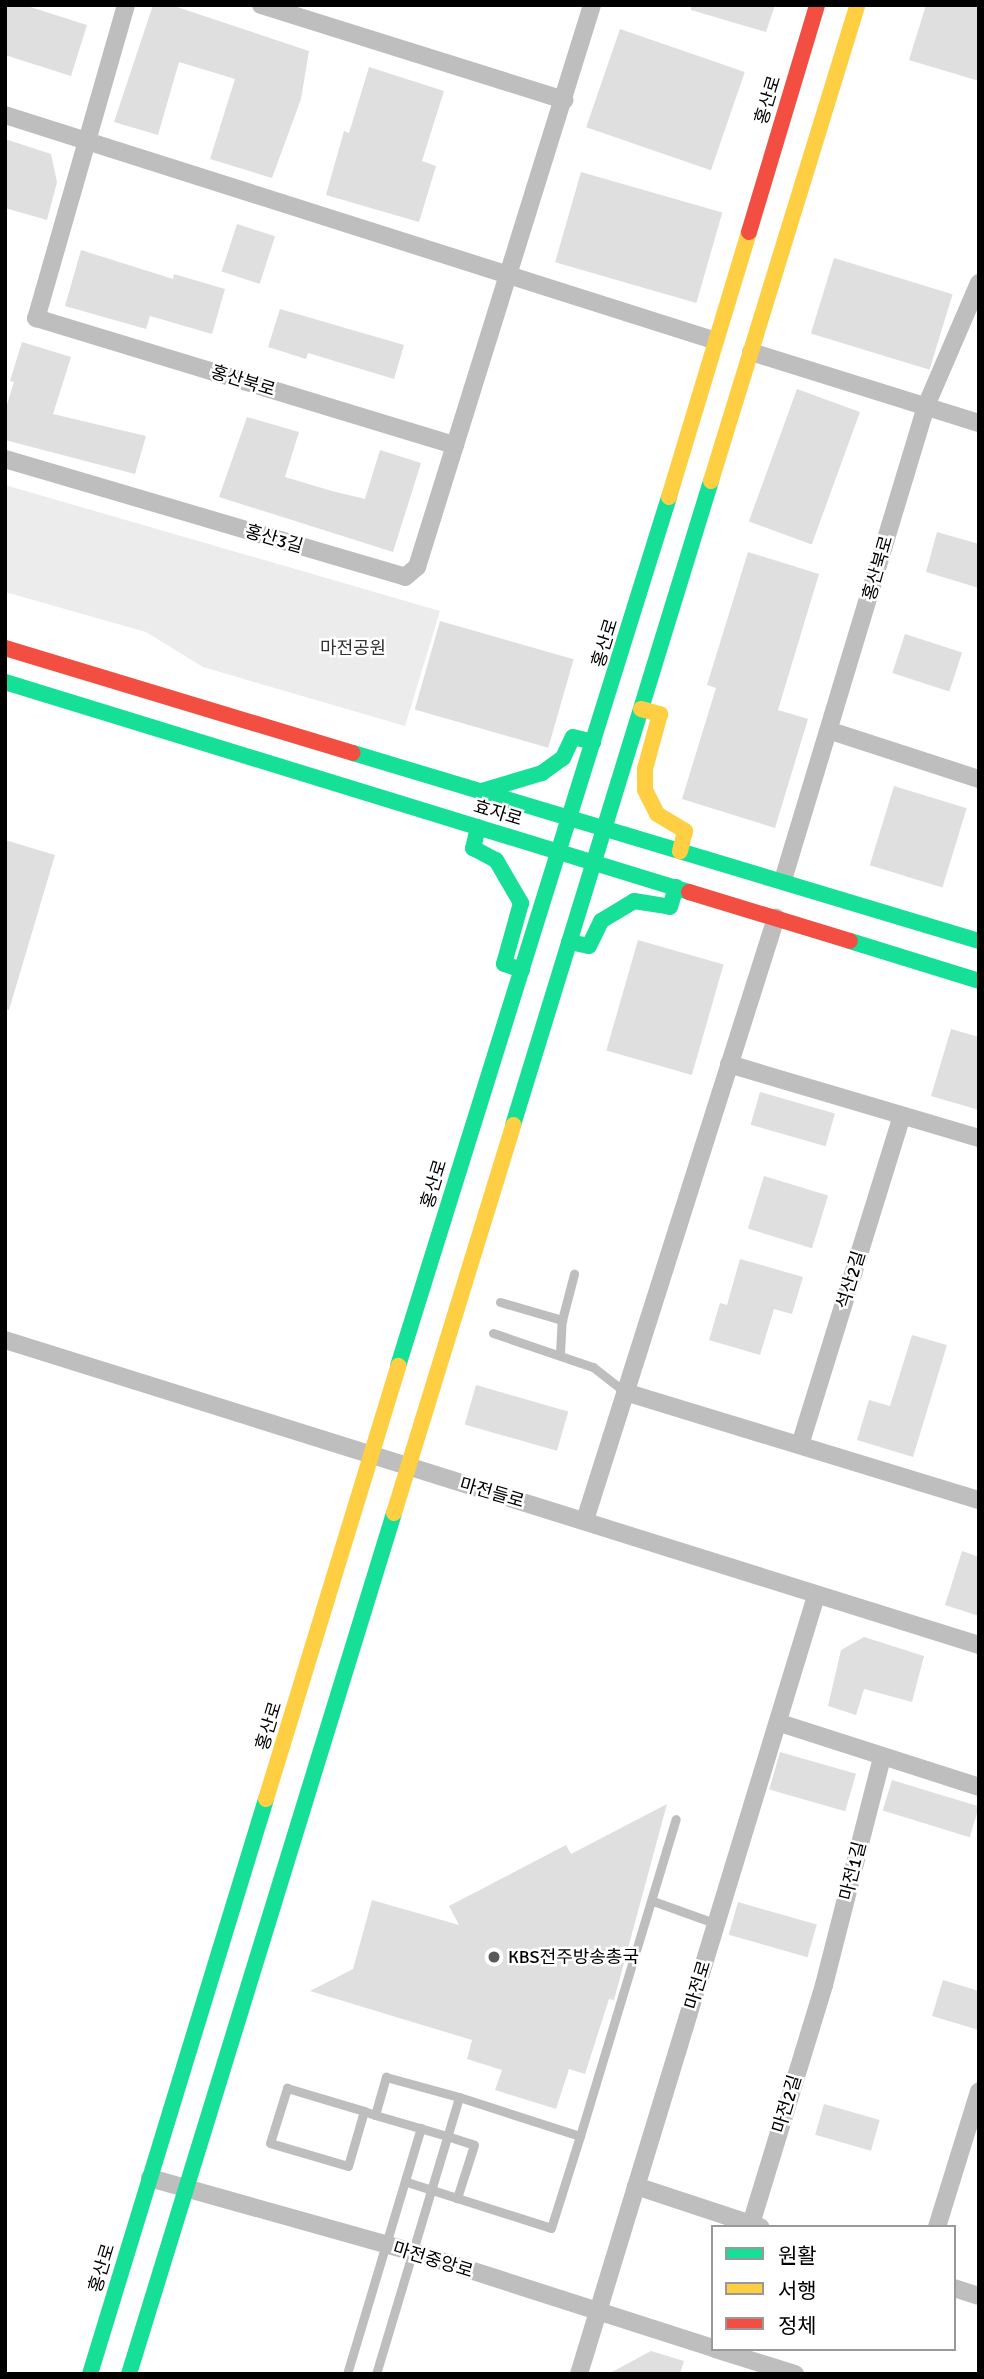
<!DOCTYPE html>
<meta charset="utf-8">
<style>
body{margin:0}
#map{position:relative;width:984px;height:2379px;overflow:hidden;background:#fff;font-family:Signika,"Noto Sans KR",sans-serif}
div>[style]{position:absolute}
.green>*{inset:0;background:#ececec}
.building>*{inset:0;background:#dfdfdf;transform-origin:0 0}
.lane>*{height:9px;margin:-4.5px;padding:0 4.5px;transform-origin:4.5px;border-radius:4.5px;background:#bebebe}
.street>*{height:18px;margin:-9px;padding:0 9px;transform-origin:9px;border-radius:9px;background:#bebebe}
.fast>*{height:16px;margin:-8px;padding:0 8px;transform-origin:8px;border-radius:8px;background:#16e098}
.slow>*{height:16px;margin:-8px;padding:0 8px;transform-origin:8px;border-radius:8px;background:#ffcf43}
.jam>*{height:16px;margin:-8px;padding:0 8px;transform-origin:8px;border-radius:8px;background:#f24e42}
.dots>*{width:19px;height:19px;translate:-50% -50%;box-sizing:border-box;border:4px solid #fff;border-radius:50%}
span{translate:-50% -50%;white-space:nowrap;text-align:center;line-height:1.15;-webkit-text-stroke:5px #fff;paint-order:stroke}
.street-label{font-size:18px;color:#000}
.park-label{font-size:18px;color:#333}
.poi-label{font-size:18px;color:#000}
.left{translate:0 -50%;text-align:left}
.frame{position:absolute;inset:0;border:7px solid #000;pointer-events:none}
.legend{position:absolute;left:711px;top:2225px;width:245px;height:126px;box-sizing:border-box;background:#fff;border:2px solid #999;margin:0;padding:9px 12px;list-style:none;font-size:21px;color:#000}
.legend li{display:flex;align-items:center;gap:14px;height:35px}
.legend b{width:35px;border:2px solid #999}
</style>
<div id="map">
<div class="green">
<i style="clip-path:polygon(5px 485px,440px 611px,405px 726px,203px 667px,146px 632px,5px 592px)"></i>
</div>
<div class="building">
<i style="clip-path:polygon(7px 5px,24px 5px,87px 25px,71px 76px,5px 55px)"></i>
<i style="clip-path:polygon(153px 5px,171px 5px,309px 51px,301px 99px,272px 178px,210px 159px,235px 79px,179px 62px,158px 135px,114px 122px)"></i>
<i style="clip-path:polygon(691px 5px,775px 5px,766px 32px,691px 10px)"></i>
<i style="clip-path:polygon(926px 5px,979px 5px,979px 81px,909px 60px)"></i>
<i style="left:620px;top:29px;width:132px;height:104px;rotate:19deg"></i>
<i style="clip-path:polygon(369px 67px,444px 91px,422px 161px,436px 166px,419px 222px,326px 195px,344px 131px,349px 133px)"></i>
<i style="clip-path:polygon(5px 139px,51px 154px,57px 182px,47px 220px,5px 208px)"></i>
<i style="left:581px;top:172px;width:147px;height:94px;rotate:16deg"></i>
<i style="left:237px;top:224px;width:40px;height:50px;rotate:18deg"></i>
<i style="clip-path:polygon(81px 250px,173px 279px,174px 274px,225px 289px,212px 334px,150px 316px,146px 329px,65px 306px)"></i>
<i style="left:834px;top:258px;width:124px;height:79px;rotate:17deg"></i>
<i style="clip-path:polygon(280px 309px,404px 345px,394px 379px,308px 353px,306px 359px,268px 347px)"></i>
<i style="clip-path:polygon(22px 342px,71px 357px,53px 414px,146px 436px,135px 474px,5px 440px,5px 411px,14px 382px,10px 381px)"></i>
<i style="left:797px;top:389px;width:67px;height:141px;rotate:20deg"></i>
<i style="clip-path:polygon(247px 417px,299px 432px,285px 477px,332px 491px,365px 499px,380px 450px,421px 463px,393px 552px,219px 497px)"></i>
<i style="clip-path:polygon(937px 532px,979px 544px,979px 588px,926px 572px)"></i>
<i style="clip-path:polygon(748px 552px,819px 574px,778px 710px,808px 719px,775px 828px,682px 799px,716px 688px,707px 685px)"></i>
<i style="left:440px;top:621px;width:139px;height:92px;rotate:16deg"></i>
<i style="left:905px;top:634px;width:60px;height:41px;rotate:18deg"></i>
<i style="left:894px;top:786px;width:76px;height:83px;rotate:17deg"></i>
<i style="clip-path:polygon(5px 840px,55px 855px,9px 1010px,5px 1009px)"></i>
<i style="left:638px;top:940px;width:89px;height:115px;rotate:16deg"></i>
<i style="clip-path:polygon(951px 1029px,979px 1037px,979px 1110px,931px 1096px)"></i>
<i style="left:760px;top:1092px;width:78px;height:34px;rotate:16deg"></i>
<i style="left:764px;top:1176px;width:67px;height:55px;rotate:17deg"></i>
<i style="clip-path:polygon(740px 1259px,803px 1277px,792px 1314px,774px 1309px,760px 1355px,709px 1340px,720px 1303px,727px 1305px)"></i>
<i style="clip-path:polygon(912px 1335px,947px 1345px,913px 1457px,857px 1440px,869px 1400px,890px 1406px)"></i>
<i style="left:476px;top:1385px;width:96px;height:41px;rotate:16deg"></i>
<i style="clip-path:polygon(962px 1551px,979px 1557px,979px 1616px,945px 1605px)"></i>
<i style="clip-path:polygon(864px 1637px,924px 1656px,912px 1702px,864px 1689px,856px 1715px,828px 1706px,841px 1650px)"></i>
<i style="left:780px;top:1752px;width:79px;height:39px;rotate:16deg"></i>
<i style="left:892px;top:1780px;width:91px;height:32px;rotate:17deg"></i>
<i style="clip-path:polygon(667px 1804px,614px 2000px,609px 1999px,585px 2074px,569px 2069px,556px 2109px,495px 2090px,502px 2070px,467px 2059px,472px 2040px,310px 1991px,353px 1969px,372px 1900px,459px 1925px,449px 1906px,566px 1845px,571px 1854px)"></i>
<i style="left:738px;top:1902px;width:82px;height:34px;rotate:16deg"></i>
<i style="clip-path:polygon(943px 1980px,979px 1991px,979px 2030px,932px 2016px)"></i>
<i style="left:824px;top:2104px;width:58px;height:32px;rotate:16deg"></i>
<i style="clip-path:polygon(651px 2351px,684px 2361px,680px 2374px,608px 2374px)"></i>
</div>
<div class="lane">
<i style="left:500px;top:1302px;width:65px;rotate:16.2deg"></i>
<i style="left:493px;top:1333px;width:106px;rotate:18.8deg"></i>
<i style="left:593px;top:1367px;width:41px;rotate:38deg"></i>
<i style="left:560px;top:1353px;width:33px;rotate:-87deg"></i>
<i style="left:562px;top:1320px;width:48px;rotate:-75.4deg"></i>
<i style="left:653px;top:1901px;width:68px;rotate:19.8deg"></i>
<i style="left:364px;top:2111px;width:57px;rotate:106.2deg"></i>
<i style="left:348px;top:2166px;width:81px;rotate:-163.6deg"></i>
<i style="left:270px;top:2143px;width:58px;rotate:-72.8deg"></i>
<i style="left:287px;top:2088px;width:80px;rotate:16.6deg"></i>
<i style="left:364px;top:2111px;width:12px;rotate:20deg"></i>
<i style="left:375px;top:2115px;width:75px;rotate:16.3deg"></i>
<i style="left:447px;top:2136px;width:28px;rotate:18deg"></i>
<i style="left:474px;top:2145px;width:56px;rotate:107.8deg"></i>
<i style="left:375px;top:2115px;width:40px;rotate:-74deg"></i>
<i style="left:386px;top:2077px;width:76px;rotate:15.3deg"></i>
<i style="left:407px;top:2182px;width:151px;rotate:17.7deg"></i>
<i style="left:551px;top:2228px;width:96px;rotate:-72.5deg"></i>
<i style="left:347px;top:2374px;width:257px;rotate:-73.3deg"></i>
<i style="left:376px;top:2374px;width:289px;rotate:-73.3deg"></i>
<i style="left:459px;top:2097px;width:127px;rotate:17.9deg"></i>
<i style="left:580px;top:2136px;width:331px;rotate:-73.2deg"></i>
</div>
<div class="street">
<i style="left:126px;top:5px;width:326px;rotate:106deg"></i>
<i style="left:36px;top:318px;width:438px;rotate:16.9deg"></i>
<i style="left:261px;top:5px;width:318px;rotate:17.4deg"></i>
<i style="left:5px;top:115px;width:743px;rotate:17.63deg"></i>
<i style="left:751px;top:352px;width:239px;rotate:17.3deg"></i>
<i style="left:5px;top:459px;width:417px;rotate:16.4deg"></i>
<i style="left:405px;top:577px;width:16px;rotate:-40deg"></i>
<i style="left:417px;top:567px;width:589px;rotate:-72.7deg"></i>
<i style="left:831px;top:731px;width:156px;rotate:18deg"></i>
<i style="left:783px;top:880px;width:495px;rotate:-73.2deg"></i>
<i style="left:926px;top:406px;width:134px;rotate:-66.7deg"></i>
<i style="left:729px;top:1064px;width:261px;rotate:16.5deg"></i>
<i style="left:5px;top:1340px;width:1021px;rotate:17.39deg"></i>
<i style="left:625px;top:1392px;width:370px;rotate:17deg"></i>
<i style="left:800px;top:1445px;width:344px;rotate:-72.8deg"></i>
<i style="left:585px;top:1520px;width:632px;rotate:-72.4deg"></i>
<i style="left:780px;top:1723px;width:209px;rotate:17.8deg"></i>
<i style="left:150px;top:2178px;width:274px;rotate:15.7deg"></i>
<i style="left:414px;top:2252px;width:314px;rotate:17.8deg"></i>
<i style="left:636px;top:2186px;width:131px;rotate:18.3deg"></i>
<i style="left:751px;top:2224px;width:250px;rotate:-73deg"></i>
<i style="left:824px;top:1985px;width:235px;rotate:-75.7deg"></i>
<i style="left:937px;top:2227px;width:142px;rotate:-72.8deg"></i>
<i style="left:954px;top:2288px;width:26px;rotate:18deg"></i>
<i style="left:715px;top:2349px;width:84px;rotate:17.4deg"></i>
<i style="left:579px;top:2374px;width:813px;rotate:-73.06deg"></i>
</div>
<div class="fast">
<i style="left:5px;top:682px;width:716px;rotate:17.07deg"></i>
<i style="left:353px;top:753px;width:654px;rotate:16.72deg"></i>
<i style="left:482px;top:791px;width:63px;rotate:-16.7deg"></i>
<i style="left:542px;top:773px;width:26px;rotate:-36deg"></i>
<i style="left:563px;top:758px;width:23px;rotate:-65deg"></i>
<i style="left:573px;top:737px;width:21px;rotate:14deg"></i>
<i style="left:478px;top:827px;width:22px;rotate:103deg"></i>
<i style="left:473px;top:848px;width:26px;rotate:28deg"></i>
<i style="left:496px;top:860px;width:50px;rotate:59.8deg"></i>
<i style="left:521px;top:903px;width:63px;rotate:105.6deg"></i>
<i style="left:504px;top:964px;width:19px;rotate:18deg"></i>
<i style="left:850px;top:941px;width:135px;rotate:17.2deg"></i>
<i style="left:569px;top:942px;width:20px;rotate:11deg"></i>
<i style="left:589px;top:946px;width:28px;rotate:-64deg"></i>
<i style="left:601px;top:921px;width:39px;rotate:-31deg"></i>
<i style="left:634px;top:901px;width:36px;rotate:9deg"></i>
<i style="left:670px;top:907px;width:21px;rotate:-73deg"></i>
<i style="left:513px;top:1125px;width:674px;rotate:-72.91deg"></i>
<i style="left:398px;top:1366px;width:910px;rotate:-72.68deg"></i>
<i style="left:90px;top:2374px;width:601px;rotate:-72.98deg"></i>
<i style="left:129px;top:2374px;width:901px;rotate:-72.89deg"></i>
</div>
<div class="slow">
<i style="left:711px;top:481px;width:498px;rotate:-72.9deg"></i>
<i style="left:669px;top:497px;width:277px;rotate:-73.2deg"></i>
<i style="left:641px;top:709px;width:20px;rotate:15deg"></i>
<i style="left:660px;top:714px;width:57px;rotate:105.3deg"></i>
<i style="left:645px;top:769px;width:21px;rotate:90deg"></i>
<i style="left:645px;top:790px;width:27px;rotate:63deg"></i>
<i style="left:657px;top:814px;width:33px;rotate:31deg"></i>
<i style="left:685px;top:831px;width:21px;rotate:104deg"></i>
<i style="left:394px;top:1513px;width:406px;rotate:-72.9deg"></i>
<i style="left:266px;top:1799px;width:453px;rotate:-73deg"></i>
</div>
<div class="jam">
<i style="left:749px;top:232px;width:237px;rotate:-73.3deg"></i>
<i style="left:5px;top:648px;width:363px;rotate:16.8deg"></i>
<i style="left:689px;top:892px;width:168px;rotate:16.9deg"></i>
</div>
<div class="dots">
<i style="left:494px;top:1957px;background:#595959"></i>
</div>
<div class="street-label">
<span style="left:768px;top:100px;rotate:-73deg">홍산로</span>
<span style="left:243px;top:381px;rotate:17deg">홍산북로</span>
<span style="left:274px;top:539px;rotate:16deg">홍산3길</span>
<span style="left:878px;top:568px;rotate:-74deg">홍산북로</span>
<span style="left:605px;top:643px;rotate:-73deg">홍산로</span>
<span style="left:498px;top:813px;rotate:17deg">효자로</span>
<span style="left:434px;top:1184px;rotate:-73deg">홍산로</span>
<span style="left:851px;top:1280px;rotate:-73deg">석산2길</span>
<span style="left:492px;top:1493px;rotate:16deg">마전들로</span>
<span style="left:269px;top:1726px;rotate:-73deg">홍산로</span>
<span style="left:853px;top:1871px;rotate:-76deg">마전1길</span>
<span style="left:698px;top:1985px;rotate:-73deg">마전로</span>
<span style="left:787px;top:2104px;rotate:-73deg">마전2길</span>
<span style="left:433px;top:2260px;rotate:17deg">마전중앙로</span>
<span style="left:102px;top:2268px;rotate:-73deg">홍산로</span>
</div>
<div class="park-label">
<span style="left:353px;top:648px">마전공원</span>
</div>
<div class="poi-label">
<span class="left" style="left:508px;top:1957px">KBS전주방송총국</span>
</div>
<div class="frame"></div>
<ul class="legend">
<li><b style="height:9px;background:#16e098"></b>원활</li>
<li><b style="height:9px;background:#ffcf43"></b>서행</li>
<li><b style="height:9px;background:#f24e42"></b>정체</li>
</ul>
</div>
